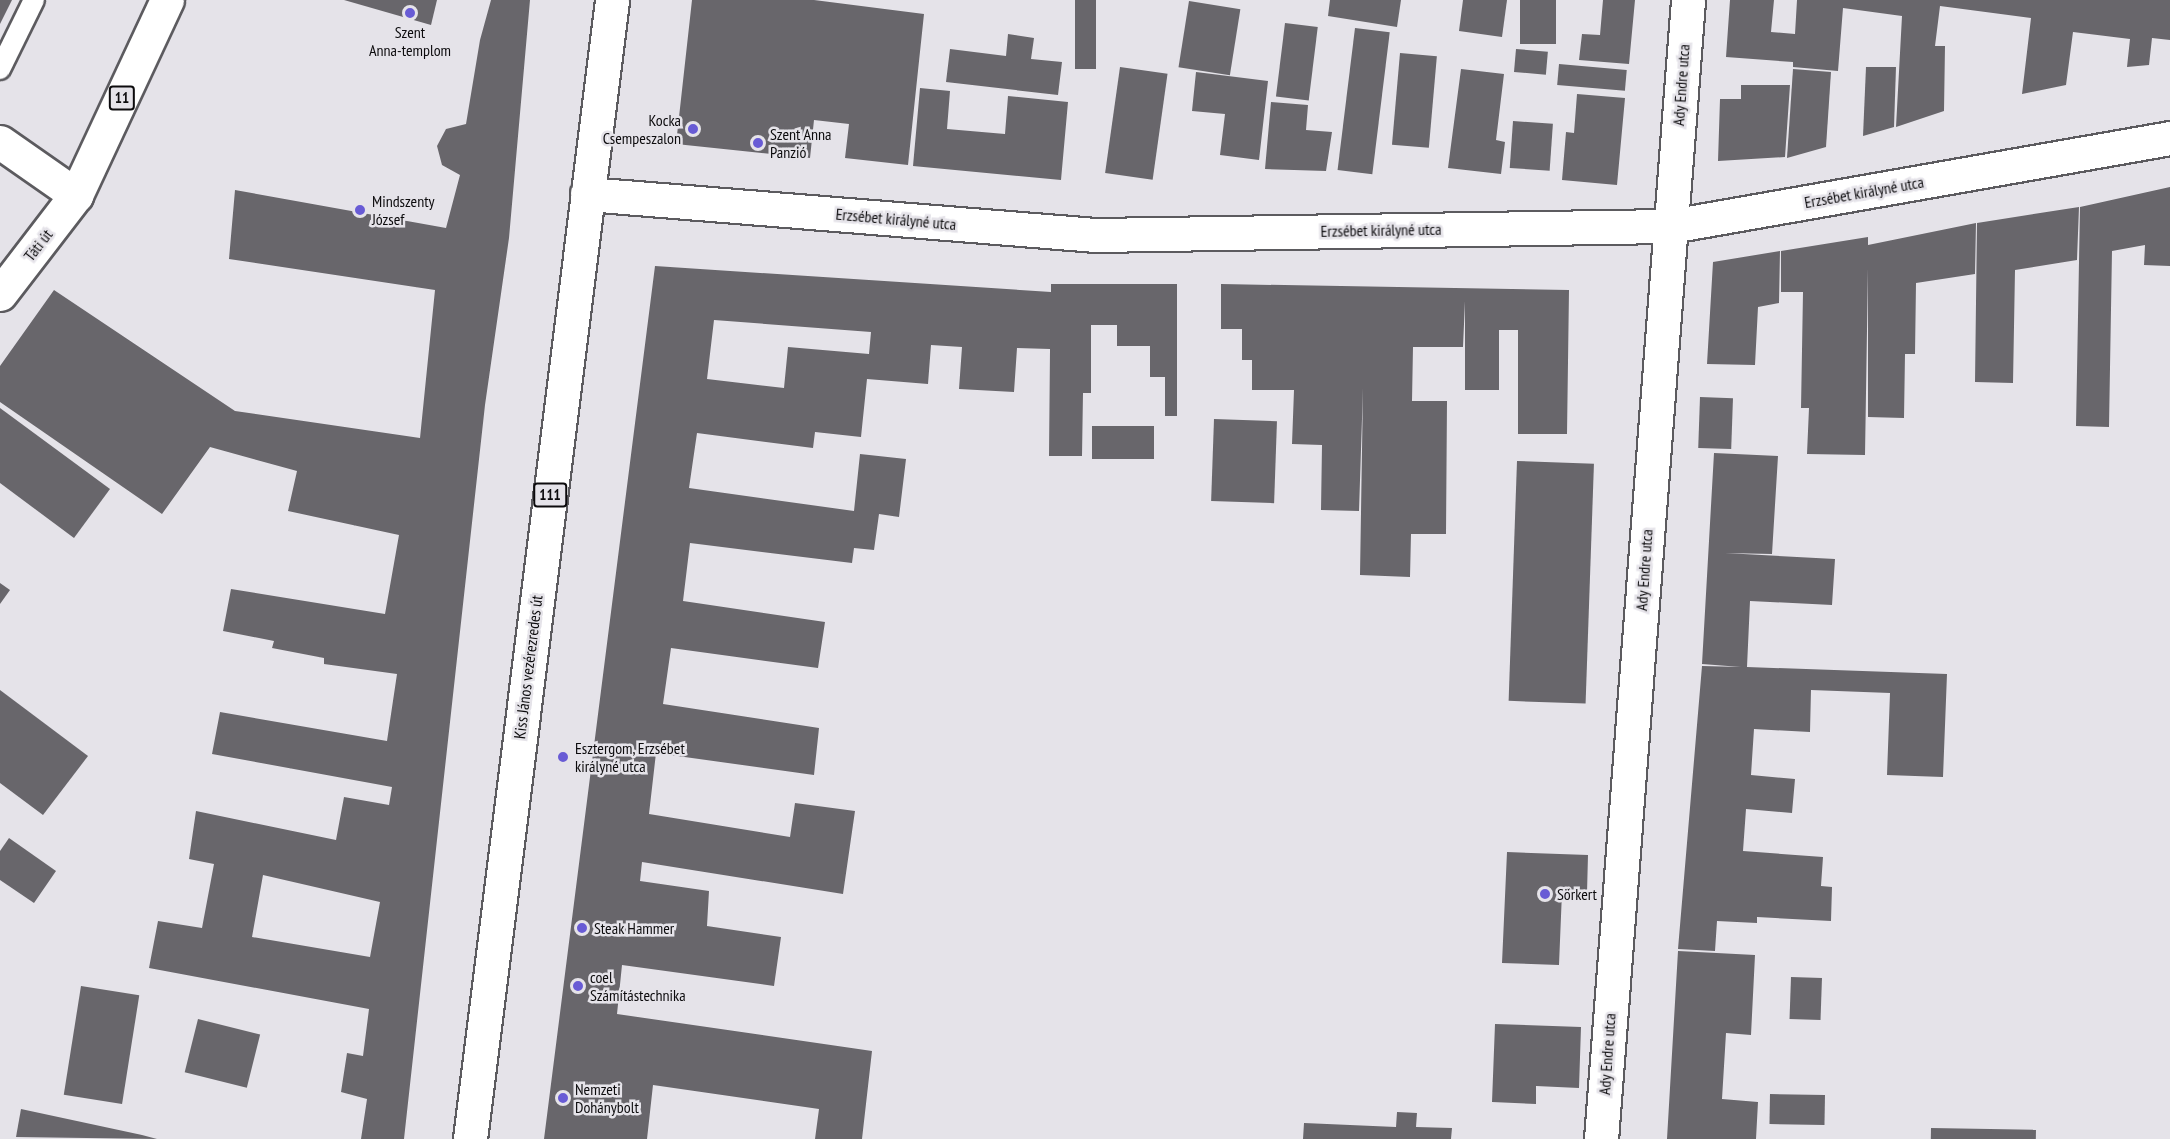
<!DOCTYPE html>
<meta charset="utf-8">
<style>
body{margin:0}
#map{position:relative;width:2170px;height:1139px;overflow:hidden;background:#e5e3e9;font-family:"PT Sans Narrow",sans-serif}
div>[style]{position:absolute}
.building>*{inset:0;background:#68666b;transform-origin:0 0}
.roads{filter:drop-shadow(2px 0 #5c5b5f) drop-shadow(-2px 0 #5c5b5f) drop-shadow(0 2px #5c5b5f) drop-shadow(0 -2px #5c5b5f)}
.lane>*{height:20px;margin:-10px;padding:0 10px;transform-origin:10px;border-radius:10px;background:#fff}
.street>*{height:33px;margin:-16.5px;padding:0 16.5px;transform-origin:16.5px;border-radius:16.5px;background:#fff}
.primary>*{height:33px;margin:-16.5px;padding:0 16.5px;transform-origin:16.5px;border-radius:16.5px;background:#fff}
.dots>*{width:16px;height:16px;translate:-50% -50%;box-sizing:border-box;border:3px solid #e5e3e9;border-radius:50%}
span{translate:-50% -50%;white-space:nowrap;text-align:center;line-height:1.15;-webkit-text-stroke:5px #e5e3e9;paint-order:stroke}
.shield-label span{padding:2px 4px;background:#e5e3e9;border:2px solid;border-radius:4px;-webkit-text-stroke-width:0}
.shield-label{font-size:15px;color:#0c0b0d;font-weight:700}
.poi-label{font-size:16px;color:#0c0b0d}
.right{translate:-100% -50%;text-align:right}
.left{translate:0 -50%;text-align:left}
.street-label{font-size:16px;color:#0c0b0d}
</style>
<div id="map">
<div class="building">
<i style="clip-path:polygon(0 0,12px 0,0 24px)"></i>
<i style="clip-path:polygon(344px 0,437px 0,431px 25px)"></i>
<i style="clip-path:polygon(evenodd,491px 0,530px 0,509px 238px,485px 405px,404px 1139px,361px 1139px,367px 1099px,341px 1092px,347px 1053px,363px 1056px,369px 1009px,149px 968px,158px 921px,202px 928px,214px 864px,189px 859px,196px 811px,336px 840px,344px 797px,389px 805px,392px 787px,212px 754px,220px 712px,387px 741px,397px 674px,324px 664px,324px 658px,272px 648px,274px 641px,223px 631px,231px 589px,385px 614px,399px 535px,288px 511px,297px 471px,210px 447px,162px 514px,0 402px,0 366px,54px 290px,235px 411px,420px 438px,435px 290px,229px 259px,235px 190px,446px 228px,460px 175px,442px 165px,437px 146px,446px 129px,466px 124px,480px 40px,491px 0,263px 875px,380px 902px,370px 957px,252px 937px,263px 875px)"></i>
<i style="clip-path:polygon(692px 0,814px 0,924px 14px,908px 165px,845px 158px,849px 124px,814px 120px,810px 158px,676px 144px)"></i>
<i style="left:1075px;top:0;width:21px;height:69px"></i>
<i style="clip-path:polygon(1330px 0,1401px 0,1397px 27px,1328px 16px)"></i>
<i style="clip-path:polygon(1463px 0,1507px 0,1502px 37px,1459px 31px)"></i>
<i style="left:1520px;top:0;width:36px;height:44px"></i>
<i style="clip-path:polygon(1603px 0,1635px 0,1629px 64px,1579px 60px,1582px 34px,1600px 35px)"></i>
<i style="clip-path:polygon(1730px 0,1774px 0,1771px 32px,1795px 34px,1797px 0,2170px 0,2170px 40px,2152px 38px,2149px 65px,2127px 67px,2130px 39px,2073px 32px,2066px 85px,2022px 94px,2031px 18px,1940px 6px,1935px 46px,1945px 46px,1944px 111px,1896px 127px,1902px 16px,1843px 8px,1838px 71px,1793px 67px,1793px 62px,1726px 57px)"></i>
<i style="left:1189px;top:1px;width:52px;height:67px;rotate:9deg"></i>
<i style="left:1285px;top:23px;width:33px;height:74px;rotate:7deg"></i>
<i style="left:1355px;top:28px;width:35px;height:143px;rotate:7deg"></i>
<i style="clip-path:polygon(1008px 34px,1034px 38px,1031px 59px,1062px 62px,1058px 95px,946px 82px,950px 49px,1006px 56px)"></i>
<i style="left:1516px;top:49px;width:32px;height:23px;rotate:5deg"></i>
<i style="left:1400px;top:53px;width:37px;height:92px;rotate:5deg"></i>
<i style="left:1559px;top:64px;width:68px;height:21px;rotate:5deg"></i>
<i style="left:1120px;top:67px;width:48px;height:107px;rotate:8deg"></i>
<i style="clip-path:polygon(1866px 67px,1896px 67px,1894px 127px,1863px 136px)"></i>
<i style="clip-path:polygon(1461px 69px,1504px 74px,1496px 140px,1505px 142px,1501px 174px,1448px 168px)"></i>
<i style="clip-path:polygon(1793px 69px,1831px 72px,1826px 147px,1787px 158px)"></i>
<i style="clip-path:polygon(1196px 72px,1268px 81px,1259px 160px,1220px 155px,1225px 114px,1192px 111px)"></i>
<i style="clip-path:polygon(1741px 85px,1790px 85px,1785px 157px,1718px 161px,1720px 99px,1741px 99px)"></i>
<i style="clip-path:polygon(920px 88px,950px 91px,947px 129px,1005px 134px,1008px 96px,1068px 102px,1061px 180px,913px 166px)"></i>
<i style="clip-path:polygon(1577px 94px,1625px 98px,1617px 185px,1562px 180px,1566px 132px,1574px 133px)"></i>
<i style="clip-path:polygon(1271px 102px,1308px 105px,1306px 130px,1332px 132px,1326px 171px,1265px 169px)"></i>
<i style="left:1513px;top:121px;width:40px;height:47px;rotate:4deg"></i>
<i style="clip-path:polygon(2170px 187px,2170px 266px,2144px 265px,2145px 245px,2112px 251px,2109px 427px,2076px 426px,2080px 207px)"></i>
<i style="clip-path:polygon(2079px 207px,2077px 260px,2015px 270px,2013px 383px,1975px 382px,1977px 223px)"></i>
<i style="clip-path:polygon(1976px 223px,1975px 274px,1916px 283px,1915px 354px,1905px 354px,1904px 418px,1868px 417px,1868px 268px,1865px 455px,1807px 454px,1809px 408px,1801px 408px,1803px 292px,1781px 292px,1781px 251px,1868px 237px,1868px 245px)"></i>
<i style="clip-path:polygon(1780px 251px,1779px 303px,1758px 307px,1755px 365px,1707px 364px,1713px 262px)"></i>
<i style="clip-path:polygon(evenodd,655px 266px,1051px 292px,1051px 284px,1177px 284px,1177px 416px,1165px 416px,1165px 377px,1150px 377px,1150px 346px,1117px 346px,1117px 325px,1091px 325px,1091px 393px,1083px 393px,1082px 456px,1049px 456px,1050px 349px,1017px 348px,1014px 392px,959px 389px,962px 347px,931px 345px,928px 384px,867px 379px,861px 437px,815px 432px,813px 448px,697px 433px,689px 488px,854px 511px,860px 454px,906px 459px,899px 517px,879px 514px,874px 550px,854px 548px,852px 563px,690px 543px,683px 601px,825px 622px,818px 668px,671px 648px,663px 704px,819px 728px,814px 775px,656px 753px,649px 814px,790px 837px,795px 803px,855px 811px,843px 894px,642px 862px,640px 881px,709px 891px,707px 926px,781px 937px,774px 986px,622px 965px,617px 1014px,872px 1051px,862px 1139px,815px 1139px,819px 1109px,653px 1085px,647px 1139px,544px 1139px,655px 266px,714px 320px,871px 332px,869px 354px,788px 347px,784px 388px,707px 379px,714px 320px)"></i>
<i style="clip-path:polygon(1221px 284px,1569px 290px,1567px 434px,1518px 434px,1518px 330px,1499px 330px,1499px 390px,1465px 390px,1465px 301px,1463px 347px,1413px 347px,1412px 401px,1447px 401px,1446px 534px,1411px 534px,1410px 577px,1360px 575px,1363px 388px,1359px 511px,1321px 510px,1322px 445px,1292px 444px,1294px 390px,1252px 390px,1252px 360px,1242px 360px,1242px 329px,1221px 329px)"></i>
<i style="left:1700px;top:397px;width:33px;height:51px;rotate:2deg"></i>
<i style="clip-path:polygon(0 408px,110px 489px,74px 538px,0 483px)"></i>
<i style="left:1214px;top:419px;width:63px;height:82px;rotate:2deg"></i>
<i style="left:1092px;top:426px;width:62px;height:33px"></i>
<i style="clip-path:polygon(1714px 453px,1778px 456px,1772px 554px,1725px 553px,1835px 559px,1832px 605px,1750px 601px,1747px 667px,1947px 674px,1943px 777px,1887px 775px,1890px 693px,1811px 690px,1810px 732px,1754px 729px,1751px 775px,1795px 779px,1792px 813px,1746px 809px,1743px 851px,1823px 857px,1821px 886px,1832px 887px,1831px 921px,1757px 917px,1757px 923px,1717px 921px,1715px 951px,1678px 949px,1702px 666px,1741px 667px,1702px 664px)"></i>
<i style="left:1517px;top:461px;width:77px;height:240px;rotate:2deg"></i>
<i style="clip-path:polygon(0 583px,10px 590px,0 604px)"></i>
<i style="clip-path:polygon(0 690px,88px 756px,43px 815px,0 783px)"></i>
<i style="clip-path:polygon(9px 838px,56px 871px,34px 903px,0 880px,0 851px)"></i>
<i style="clip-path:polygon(1507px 852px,1588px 855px,1587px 893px,1562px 892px,1559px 965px,1502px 963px)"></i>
<i style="clip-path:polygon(1678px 951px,1755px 955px,1751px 1035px,1726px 1033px,1722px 1099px,1758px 1102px,1756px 1139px,1667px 1139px)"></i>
<i style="left:1791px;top:977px;width:31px;height:42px;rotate:2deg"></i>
<i style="left:81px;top:986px;width:59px;height:110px;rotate:9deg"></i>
<i style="left:198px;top:1019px;width:64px;height:55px;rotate:14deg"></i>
<i style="clip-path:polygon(1495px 1024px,1581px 1027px,1579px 1088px,1536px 1086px,1536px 1104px,1492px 1102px)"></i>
<i style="left:1770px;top:1094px;width:55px;height:30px;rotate:1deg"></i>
<i style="clip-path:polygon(21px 1109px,142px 1135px,157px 1139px,16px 1137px)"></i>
<i style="clip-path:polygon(1397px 1112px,1417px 1113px,1416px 1127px,1452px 1128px,1451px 1139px,1303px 1139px,1304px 1123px,1396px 1127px)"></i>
<i style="left:1931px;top:1128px;width:105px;height:11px;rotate:1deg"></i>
</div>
<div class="roads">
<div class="lane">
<i style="left:0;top:69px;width:77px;rotate:-63.8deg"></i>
</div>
<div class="street">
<i style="left:0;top:142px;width:93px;rotate:34.9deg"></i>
<i style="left:587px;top:194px;width:510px;rotate:4.61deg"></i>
<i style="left:1095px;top:235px;width:576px;rotate:-0.9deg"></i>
<i style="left:1671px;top:226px;width:507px;rotate:-10deg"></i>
<i style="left:1601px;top:1139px;width:1142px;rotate:-85.63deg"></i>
</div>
<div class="primary">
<i style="left:0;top:294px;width:125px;rotate:-52.5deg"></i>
<i style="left:76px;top:195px;width:215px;rotate:-65deg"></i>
<i style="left:470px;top:1139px;width:1148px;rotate:-82.89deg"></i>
</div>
</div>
<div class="dots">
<i style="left:410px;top:13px;background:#685bd5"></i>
<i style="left:693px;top:129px;background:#685bd5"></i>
<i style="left:758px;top:143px;background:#685bd5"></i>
<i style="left:360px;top:210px;background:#685bd5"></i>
<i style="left:563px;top:757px;background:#685bd5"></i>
<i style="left:1545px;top:894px;background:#685bd5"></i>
<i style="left:582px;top:928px;background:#685bd5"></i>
<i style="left:578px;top:986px;background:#685bd5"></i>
<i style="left:563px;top:1098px;background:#685bd5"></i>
</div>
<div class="shield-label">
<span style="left:122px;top:98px">11</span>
<span style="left:550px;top:495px">111</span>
</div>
<div class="poi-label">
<span style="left:410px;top:41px">Szent<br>Anna-templom</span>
<span class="right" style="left:681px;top:129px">Kocka<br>Csempeszalon</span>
<span class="left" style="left:770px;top:143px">Szent Anna<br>Panzió</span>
<span class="left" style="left:372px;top:210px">Mindszenty<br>József</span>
<span class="left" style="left:575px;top:757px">Esztergom, Erzsébet<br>királyné utca</span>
<span class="left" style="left:1557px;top:894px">Sörkert</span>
<span class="left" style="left:594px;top:928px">Steak Hammer</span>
<span class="left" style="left:590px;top:986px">coel<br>Számítástechnika</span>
<span class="left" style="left:575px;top:1098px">Nemzeti<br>Dohánybolt</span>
</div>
<div class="street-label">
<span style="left:1681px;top:85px;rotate:-86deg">Ady Endre utca</span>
<span style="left:1864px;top:192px;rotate:-10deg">Erzsébet királyné utca</span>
<span style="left:896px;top:219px;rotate:5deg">Erzsébet királyné utca</span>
<span style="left:1381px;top:230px;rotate:-1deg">Erzsébet királyné utca</span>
<span style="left:38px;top:245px;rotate:-52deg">Táti út</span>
<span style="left:1644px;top:570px;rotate:-86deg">Ady Endre utca</span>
<span style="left:528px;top:667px;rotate:-83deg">Kiss János vezérezredes út</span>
<span style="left:1607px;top:1054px;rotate:-86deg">Ady Endre utca</span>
</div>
</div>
